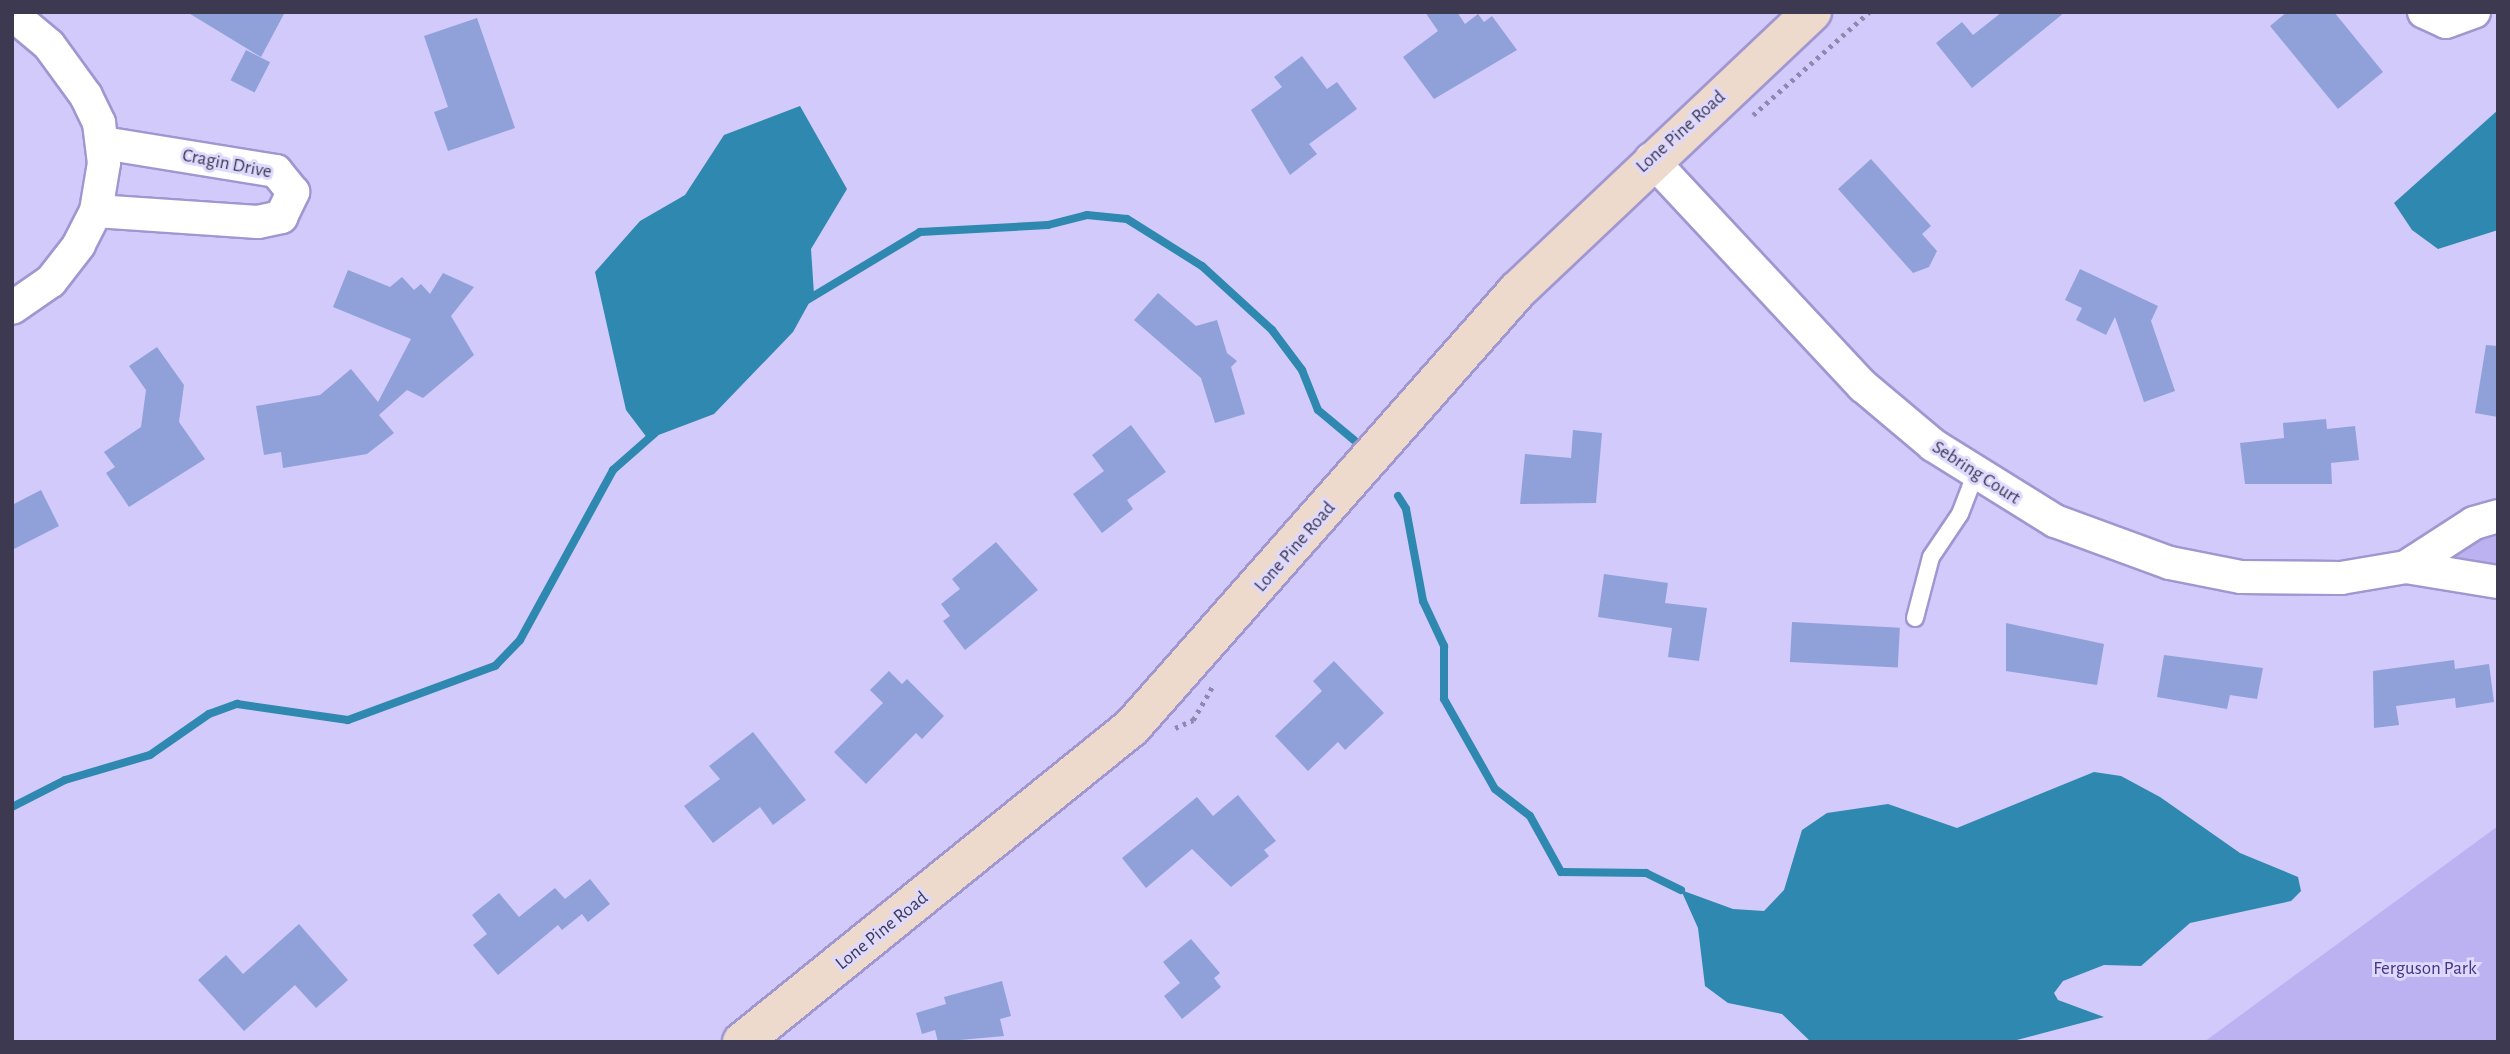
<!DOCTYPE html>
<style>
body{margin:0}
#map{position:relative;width:2510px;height:1054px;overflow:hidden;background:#d1cafb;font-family:"Alegreya Sans",sans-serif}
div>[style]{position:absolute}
.green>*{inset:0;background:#bcb2f2}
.water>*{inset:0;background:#2e88af}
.stream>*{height:8px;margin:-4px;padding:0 4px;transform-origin:4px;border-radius:4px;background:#2e88af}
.building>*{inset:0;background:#90a1d9;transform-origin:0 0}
.path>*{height:4.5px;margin-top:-2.25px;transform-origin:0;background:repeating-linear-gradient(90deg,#8f89af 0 3.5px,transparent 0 8.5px)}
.roads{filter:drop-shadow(2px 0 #a097d1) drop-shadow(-2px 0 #a097d1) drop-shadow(0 2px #a097d1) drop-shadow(0 -2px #a097d1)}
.lane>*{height:16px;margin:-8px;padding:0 8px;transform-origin:8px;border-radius:8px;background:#fff}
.street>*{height:32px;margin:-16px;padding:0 16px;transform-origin:16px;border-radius:16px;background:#fff}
.secondary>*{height:38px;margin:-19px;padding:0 19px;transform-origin:19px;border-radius:19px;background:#eed9cd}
span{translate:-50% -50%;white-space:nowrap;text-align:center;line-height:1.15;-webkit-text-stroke:6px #ded9fe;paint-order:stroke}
.street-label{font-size:19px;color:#3d3951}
.park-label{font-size:19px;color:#493486}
.frame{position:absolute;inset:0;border:14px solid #3d3951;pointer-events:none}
</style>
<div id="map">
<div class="green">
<i style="clip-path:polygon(2498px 530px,2498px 570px,2448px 557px,2449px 552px)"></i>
<i style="clip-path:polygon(2498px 826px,2498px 1042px,2204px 1042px)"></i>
</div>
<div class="water">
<i style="clip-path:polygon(800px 106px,847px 189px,811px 249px,814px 294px,793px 332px,714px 414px,648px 439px,626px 410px,595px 272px,640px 221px,685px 195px,724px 135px)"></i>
<i style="clip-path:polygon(2498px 110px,2498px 230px,2438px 249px,2412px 230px,2394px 203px)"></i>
<i style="clip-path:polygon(2094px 772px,2121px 776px,2160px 797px,2240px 853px,2298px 877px,2301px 891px,2291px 901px,2190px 923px,2141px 966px,2104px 965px,2063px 981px,2054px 993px,2058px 1000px,2104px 1017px,2009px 1042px,1811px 1042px,1782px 1014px,1728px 1003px,1705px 986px,1698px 928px,1681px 890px,1733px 909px,1764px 911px,1784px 890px,1802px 830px,1827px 813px,1888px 804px,1957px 828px)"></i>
</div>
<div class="stream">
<i style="left:807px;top:300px;width:132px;rotate:-31deg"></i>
<i style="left:920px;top:232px;width:128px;rotate:-3.1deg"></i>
<i style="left:1048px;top:225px;width:40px;rotate:-14.4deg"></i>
<i style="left:1087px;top:215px;width:40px;rotate:5.7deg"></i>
<i style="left:1127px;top:219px;width:89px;rotate:32.1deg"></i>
<i style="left:1202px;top:266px;width:95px;rotate:42.4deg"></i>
<i style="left:1272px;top:330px;width:50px;rotate:53.1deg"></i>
<i style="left:1302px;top:370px;width:43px;rotate:68.2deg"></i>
<i style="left:1318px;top:410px;width:47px;rotate:39.8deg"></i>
<i style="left:1398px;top:496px;width:15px;rotate:58deg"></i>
<i style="left:1406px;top:509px;width:94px;rotate:79.5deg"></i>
<i style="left:1423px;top:601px;width:50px;rotate:65deg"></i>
<i style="left:1444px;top:646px;width:53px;rotate:90deg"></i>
<i style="left:1444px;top:699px;width:103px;rotate:60.5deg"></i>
<i style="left:1495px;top:789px;width:44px;rotate:37.6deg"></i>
<i style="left:1530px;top:816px;width:64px;rotate:61deg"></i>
<i style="left:1561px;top:872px;width:85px;rotate:0.7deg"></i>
<i style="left:1646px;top:873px;width:39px;rotate:26deg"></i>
<i style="left:12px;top:807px;width:59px;rotate:-27deg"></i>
<i style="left:65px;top:780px;width:89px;rotate:-16.4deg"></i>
<i style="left:150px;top:755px;width:72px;rotate:-34.8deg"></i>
<i style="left:209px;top:714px;width:30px;rotate:-20deg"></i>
<i style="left:237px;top:704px;width:112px;rotate:8.2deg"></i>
<i style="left:348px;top:720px;width:157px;rotate:-20.2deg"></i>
<i style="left:495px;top:666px;width:36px;rotate:-46deg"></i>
<i style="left:520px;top:640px;width:194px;rotate:-61.3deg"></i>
<i style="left:613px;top:470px;width:56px;rotate:-41.4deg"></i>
</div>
<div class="building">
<i style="clip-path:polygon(187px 12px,285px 12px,261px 57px)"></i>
<i style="clip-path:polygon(1425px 12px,1457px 12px,1465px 24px,1478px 14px,1484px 22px,1492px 16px,1517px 50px,1434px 99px,1403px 57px,1438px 31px)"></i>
<i style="clip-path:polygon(2002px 12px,2065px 12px,1972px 88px,1936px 43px,1962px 22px,1973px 35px)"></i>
<i style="clip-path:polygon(2287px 12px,2334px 12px,2383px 72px,2338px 109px,2270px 26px)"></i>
<i style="clip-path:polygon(477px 18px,515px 128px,448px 151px,434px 112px,448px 107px,424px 36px)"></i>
<i style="left:246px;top:50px;width:27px;height:34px;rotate:27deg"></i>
<i style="clip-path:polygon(1302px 56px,1327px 89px,1337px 82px,1357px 109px,1309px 144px,1317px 154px,1290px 175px,1251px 110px,1282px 87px,1274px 77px)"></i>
<i style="clip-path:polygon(1871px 159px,1931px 226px,1922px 234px,1937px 251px,1929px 267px,1913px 273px,1838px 189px)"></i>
<i style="clip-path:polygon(2080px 269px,2158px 306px,2151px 321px,2175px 391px,2144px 402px,2115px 317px,2106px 335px,2076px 320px,2082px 308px,2065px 300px)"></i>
<i style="clip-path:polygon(348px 270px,390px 287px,402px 277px,414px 290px,421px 284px,430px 294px,443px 273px,474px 287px,451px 316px,474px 355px,423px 398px,407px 390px,379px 415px,394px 433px,367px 454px,283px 468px,281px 452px,264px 455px,256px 406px,320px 395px,351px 369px,378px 402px,411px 339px,333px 307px)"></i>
<i style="clip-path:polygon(1158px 293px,1196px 326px,1217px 320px,1227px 353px,1237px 361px,1231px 367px,1245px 414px,1215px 423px,1201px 378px,1134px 320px)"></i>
<i style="clip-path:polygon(2486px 345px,2498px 346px,2498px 417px,2475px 413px)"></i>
<i style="clip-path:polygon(157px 347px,184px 385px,179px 422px,205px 459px,129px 507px,106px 473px,115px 467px,104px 452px,141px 427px,146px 390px,129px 366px)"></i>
<i style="clip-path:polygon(2326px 419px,2327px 429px,2355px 426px,2359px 460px,2331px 463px,2332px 484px,2245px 484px,2240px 443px,2284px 438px,2283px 423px)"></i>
<i style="clip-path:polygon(1131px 425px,1166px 472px,1127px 500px,1133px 509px,1102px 533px,1073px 494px,1104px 471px,1092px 455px)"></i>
<i style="clip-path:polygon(1573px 430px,1602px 433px,1596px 503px,1520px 504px,1525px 454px,1571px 458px)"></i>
<i style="clip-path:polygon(41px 490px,59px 526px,12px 550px,12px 505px)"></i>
<i style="clip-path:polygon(996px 542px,1038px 590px,965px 650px,943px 621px,950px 616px,941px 604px,960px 589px,952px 579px)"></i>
<i style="clip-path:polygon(1604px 574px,1668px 583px,1665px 603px,1707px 608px,1699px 661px,1668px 657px,1672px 628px,1598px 617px)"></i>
<i style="left:1792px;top:622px;width:108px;height:40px;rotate:3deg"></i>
<i style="clip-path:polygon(2006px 623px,2104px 644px,2097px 685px,2006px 671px)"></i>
<i style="clip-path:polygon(2164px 655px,2263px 668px,2257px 699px,2230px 695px,2227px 709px,2157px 697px)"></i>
<i style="clip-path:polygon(2454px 660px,2455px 669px,2489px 664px,2494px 702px,2456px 708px,2455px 698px,2396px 706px,2399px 725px,2374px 728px,2373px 671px)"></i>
<i style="clip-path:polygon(1334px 661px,1384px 713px,1345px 750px,1338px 742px,1308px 771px,1275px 736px,1322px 691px,1313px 681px)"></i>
<i style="clip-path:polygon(889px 671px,902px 684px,907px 679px,944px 716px,922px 739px,916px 733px,866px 784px,834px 752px,883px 703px,870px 690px)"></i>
<i style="clip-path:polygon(753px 732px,806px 800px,773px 825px,760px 807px,713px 843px,684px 806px,720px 779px,709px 766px)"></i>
<i style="clip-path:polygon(1238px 795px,1276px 841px,1264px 850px,1269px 856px,1231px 887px,1192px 849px,1146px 888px,1122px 858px,1197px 797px,1213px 816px)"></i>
<i style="clip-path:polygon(590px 879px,610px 904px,588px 922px,582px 914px,562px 930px,558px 925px,498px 975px,473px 945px,487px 934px,472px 915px,499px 893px,519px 917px,555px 888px,565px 899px)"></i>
<i style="clip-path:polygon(299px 924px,348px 980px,316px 1008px,295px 985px,244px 1031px,198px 980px,226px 955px,243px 974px)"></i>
<i style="clip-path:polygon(1191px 939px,1220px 973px,1214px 978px,1221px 987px,1182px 1019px,1164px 996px,1180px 983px,1163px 962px)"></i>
<i style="clip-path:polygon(1002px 981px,1011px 1016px,1000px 1019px,1004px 1036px,938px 1042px,935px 1030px,922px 1034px,916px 1013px,946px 1004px,944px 997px)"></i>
</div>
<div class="path">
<i style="left:1753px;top:115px;width:155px;rotate:-41.6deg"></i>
<i style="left:1175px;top:728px;width:20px;rotate:-24deg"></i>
<i style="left:1193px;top:720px;width:38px;rotate:-60deg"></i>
</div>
<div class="roads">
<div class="lane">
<i style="left:1915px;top:618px;width:63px;rotate:-75.3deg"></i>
<i style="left:1931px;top:557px;width:52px;rotate:-56deg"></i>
<i style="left:1960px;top:514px;width:42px;rotate:-69deg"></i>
</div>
<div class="street">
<i style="left:2424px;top:12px;width:24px;rotate:24deg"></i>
<i style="left:2446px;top:22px;width:30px;rotate:-20deg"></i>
<i style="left:12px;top:14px;width:48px;rotate:40deg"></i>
<i style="left:49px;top:45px;width:63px;rotate:54deg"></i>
<i style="left:86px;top:96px;width:30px;rotate:64deg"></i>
<i style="left:99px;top:123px;width:40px;rotate:82.9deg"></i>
<i style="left:104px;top:163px;width:49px;rotate:99.5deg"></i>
<i style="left:96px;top:211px;width:38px;rotate:117deg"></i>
<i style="left:79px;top:245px;width:46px;rotate:127.9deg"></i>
<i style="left:51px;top:281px;width:47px;rotate:145.3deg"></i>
<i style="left:1651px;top:159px;width:311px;rotate:47deg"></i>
<i style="left:1863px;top:386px;width:92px;rotate:40.1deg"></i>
<i style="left:1933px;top:445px;width:144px;rotate:31.9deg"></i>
<i style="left:2055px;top:521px;width:122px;rotate:20.1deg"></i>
<i style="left:2170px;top:563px;width:72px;rotate:11.2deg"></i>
<i style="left:2241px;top:577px;width:100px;rotate:0.6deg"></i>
<i style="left:2341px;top:578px;width:66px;rotate:-9.6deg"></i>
<i style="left:2406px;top:567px;width:93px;rotate:9.3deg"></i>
<i style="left:96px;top:211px;width:162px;rotate:3.9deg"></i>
<i style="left:258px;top:222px;width:24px;rotate:-12deg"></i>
<i style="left:281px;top:217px;width:28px;rotate:-64deg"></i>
<i style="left:293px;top:192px;width:27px;rotate:-129deg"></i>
<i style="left:276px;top:171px;width:175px;rotate:-170.8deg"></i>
<i style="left:2406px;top:567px;width:81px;rotate:-32.9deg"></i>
<i style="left:2474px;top:523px;width:25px;rotate:-16deg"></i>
</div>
<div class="secondary">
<i style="left:742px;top:1042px;width:501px;rotate:-38.93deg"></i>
<i style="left:1132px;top:727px;width:582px;rotate:-48.55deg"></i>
<i style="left:1517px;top:291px;width:406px;rotate:-43.4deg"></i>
</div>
</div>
<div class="street-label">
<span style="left:1681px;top:132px;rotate:-42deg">Lone Pine Road</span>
<span style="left:227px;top:164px;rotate:11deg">Cragin Drive</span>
<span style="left:1976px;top:473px;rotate:33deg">Sebring Court</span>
<span style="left:1295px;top:547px;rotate:-49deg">Lone Pine Road</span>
<span style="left:882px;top:931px;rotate:-39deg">Lone Pine Road</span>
</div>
<div class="park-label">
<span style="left:2425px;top:969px">Ferguson Park</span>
</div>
<div class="frame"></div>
</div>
